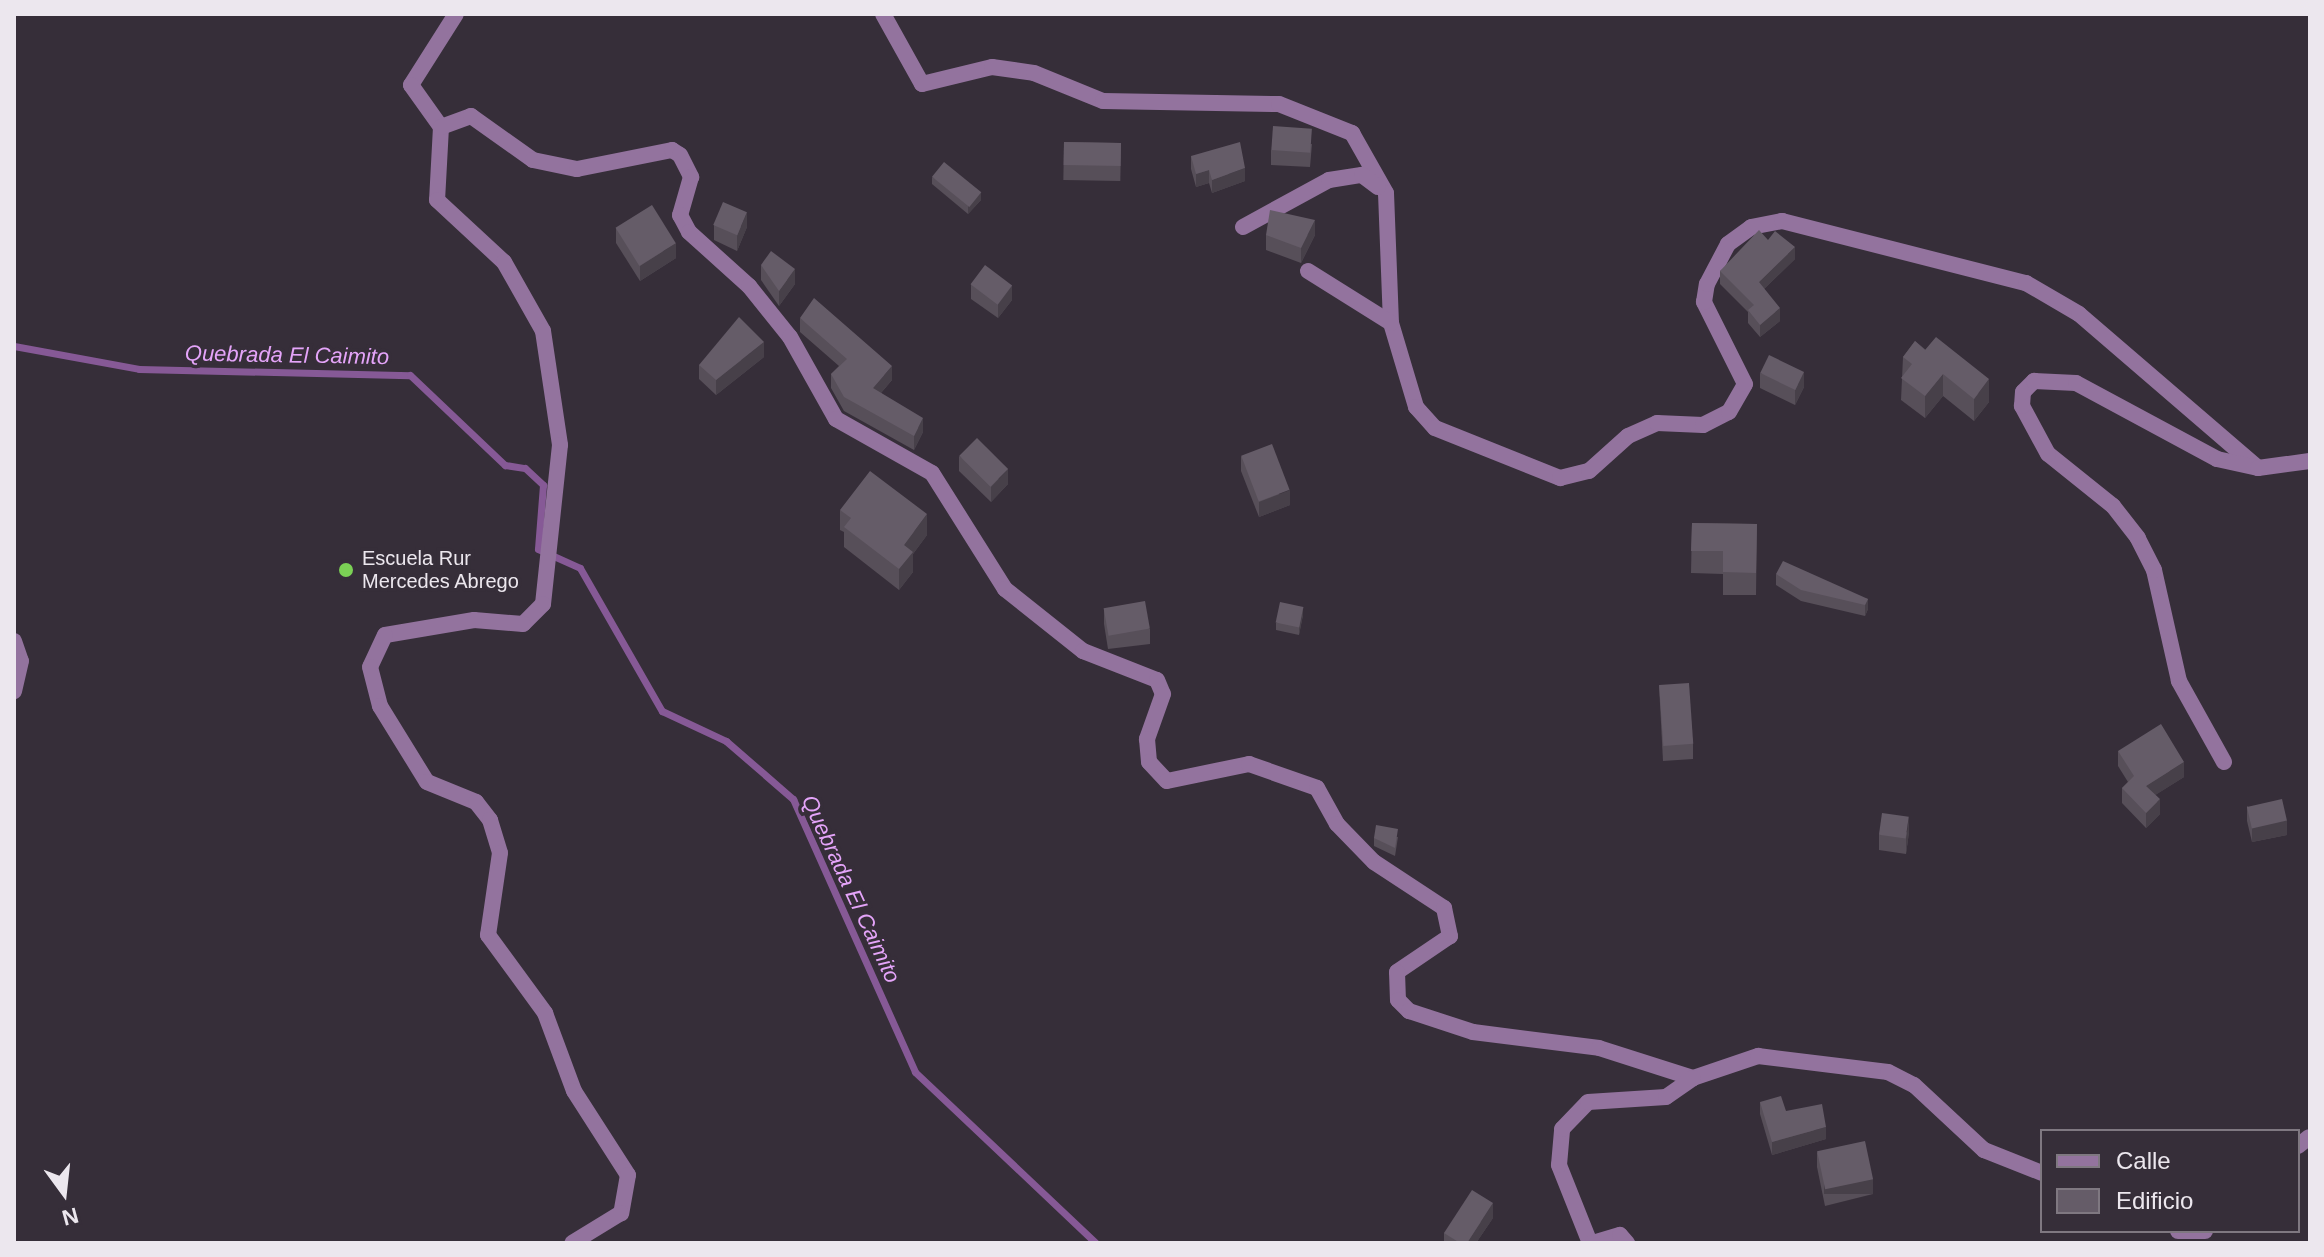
<!DOCTYPE html>
<style>
body{margin:0}
#map{position:relative;width:2324px;height:1257px;overflow:hidden;background:#362e39;font-family:Arial,sans-serif}
div>[style]{position:absolute}
.stream>*{height:7px;margin:-3.5px;padding:0 3.5px;transform-origin:3.5px;border-radius:3.5px;background:#865996}
.minor>*{height:16px;margin:-8px;padding:0 8px;transform-origin:8px;border-radius:8px;background:#93739e}
.wall>*{inset:0;background:#574f59;transform-origin:0 0}
.shaded-wall>*{inset:0;background:#474049;transform-origin:0 0}
.building>*{inset:0;background:#655c68;transform-origin:0 0}
.dots>*{width:22px;height:22px;translate:-50% -50%;box-sizing:border-box;border:4px solid #362e39;border-radius:50%}
span{translate:-50% -50%;white-space:nowrap;text-align:center;line-height:1.15;-webkit-text-stroke:7px #362e39;paint-order:stroke}
.poi-label{font-size:20px;color:#ece7ee}
.left{translate:0 -50%;text-align:left}
.water-label{font-size:22px;color:#e4a4f9;font-style:italic}
.frame{position:absolute;inset:0;border:16px solid #ece7ee;pointer-events:none}
.legend{position:absolute;left:2040px;top:1129px;width:260px;height:104px;box-sizing:border-box;background:#362e39;border:2px solid #7f7881;margin:0;padding:10px 14px;list-style:none;font-size:24px;color:#ece7ee}
.legend li{display:flex;align-items:center;gap:16px;height:40px}
.legend b{width:40px;border:2px solid #7f7881}
.north{position:absolute;left:24px;top:1153px;width:80px;height:80px;-webkit-text-stroke:6px #362e39;paint-order:stroke;rotate:165deg;font-size:22px;font-weight:700;line-height:32px;text-align:center;color:#ece7ee}
.north::after{content:'';display:block;margin:auto;width:28px;height:36px;background:#ece7ee;clip-path:polygon(50% 0,100% 100%,50% 72%,0 100%)}
</style>
<div id="map">
<div class="stream">
<i style="left:14px;top:346px;width:127px;rotate:10.4deg"></i>
<i style="left:139px;top:369px;width:271px;rotate:1.3deg"></i>
<i style="left:410px;top:375px;width:131px;rotate:43.5deg"></i>
<i style="left:505px;top:465px;width:20px;rotate:9deg"></i>
<i style="left:525px;top:468px;width:25px;rotate:43deg"></i>
<i style="left:543px;top:485px;width:64px;rotate:94.5deg"></i>
<i style="left:538px;top:549px;width:46px;rotate:24.3deg"></i>
<i style="left:580px;top:568px;width:165px;rotate:60.2deg"></i>
<i style="left:662px;top:711px;width:71px;rotate:25.1deg"></i>
<i style="left:726px;top:741px;width:89px;rotate:40.9deg"></i>
<i style="left:793px;top:799px;width:299px;rotate:65.9deg"></i>
<i style="left:915px;top:1072px;width:249px;rotate:43.4deg"></i>
</div>
<div class="minor">
<i style="left:456px;top:14px;width:84px;rotate:122.4deg"></i>
<i style="left:411px;top:85px;width:52px;rotate:54.5deg"></i>
<i style="left:441px;top:127px;width:73px;rotate:93.1deg"></i>
<i style="left:437px;top:200px;width:91px;rotate:42.8deg"></i>
<i style="left:504px;top:262px;width:79px;rotate:60.5deg"></i>
<i style="left:543px;top:331px;width:115px;rotate:81.5deg"></i>
<i style="left:560px;top:445px;width:160px;rotate:96.1deg"></i>
<i style="left:543px;top:604px;width:28px;rotate:135deg"></i>
<i style="left:523px;top:624px;width:49px;rotate:-175.3deg"></i>
<i style="left:474px;top:620px;width:90px;rotate:170.4deg"></i>
<i style="left:385px;top:635px;width:35px;rotate:115deg"></i>
<i style="left:370px;top:667px;width:40px;rotate:75.6deg"></i>
<i style="left:380px;top:706px;width:89px;rotate:58.3deg"></i>
<i style="left:427px;top:782px;width:53px;rotate:22.2deg"></i>
<i style="left:476px;top:802px;width:23px;rotate:52deg"></i>
<i style="left:490px;top:820px;width:34px;rotate:73deg"></i>
<i style="left:500px;top:853px;width:83px;rotate:98.3deg"></i>
<i style="left:488px;top:935px;width:97px;rotate:53.8deg"></i>
<i style="left:545px;top:1013px;width:83px;rotate:69.6deg"></i>
<i style="left:574px;top:1091px;width:100px;rotate:57.3deg"></i>
<i style="left:628px;top:1175px;width:39px;rotate:100deg"></i>
<i style="left:621px;top:1213px;width:57px;rotate:148.5deg"></i>
<i style="left:883px;top:14px;width:80px;rotate:60.9deg"></i>
<i style="left:922px;top:84px;width:72px;rotate:-13.7deg"></i>
<i style="left:992px;top:67px;width:42px;rotate:8.1deg"></i>
<i style="left:1034px;top:73px;width:74px;rotate:22.1deg"></i>
<i style="left:1103px;top:101px;width:176px;rotate:1deg"></i>
<i style="left:1279px;top:104px;width:79px;rotate:21.7deg"></i>
<i style="left:1352px;top:133px;width:69px;rotate:60.5deg"></i>
<i style="left:1386px;top:193px;width:130px;rotate:87.8deg"></i>
<i style="left:1391px;top:323px;width:88px;rotate:73.4deg"></i>
<i style="left:1416px;top:407px;width:28px;rotate:48deg"></i>
<i style="left:1435px;top:428px;width:135px;rotate:21.8deg"></i>
<i style="left:1560px;top:478px;width:30px;rotate:-14deg"></i>
<i style="left:1589px;top:471px;width:52px;rotate:-41.9deg"></i>
<i style="left:1628px;top:436px;width:32px;rotate:-24deg"></i>
<i style="left:1657px;top:423px;width:46px;rotate:2.5deg"></i>
<i style="left:1703px;top:425px;width:29px;rotate:-27deg"></i>
<i style="left:1729px;top:412px;width:32px;rotate:-60deg"></i>
<i style="left:1745px;top:384px;width:92px;rotate:-116.6deg"></i>
<i style="left:1704px;top:302px;width:18px;rotate:-81deg"></i>
<i style="left:1707px;top:284px;width:45px;rotate:-62.3deg"></i>
<i style="left:1728px;top:244px;width:29px;rotate:-36deg"></i>
<i style="left:1751px;top:227px;width:32px;rotate:-11deg"></i>
<i style="left:1782px;top:221px;width:252px;rotate:14.3deg"></i>
<i style="left:2026px;top:283px;width:61px;rotate:30.3deg"></i>
<i style="left:2079px;top:314px;width:236px;rotate:40.7deg"></i>
<i style="left:441px;top:127px;width:32px;rotate:-20deg"></i>
<i style="left:471px;top:116px;width:76px;rotate:35.4deg"></i>
<i style="left:533px;top:160px;width:45px;rotate:11.6deg"></i>
<i style="left:577px;top:169px;width:97px;rotate:-11.3deg"></i>
<i style="left:672px;top:150px;width:9px;rotate:32deg"></i>
<i style="left:680px;top:155px;width:25px;rotate:63deg"></i>
<i style="left:691px;top:177px;width:40px;rotate:106deg"></i>
<i style="left:680px;top:215px;width:19px;rotate:62deg"></i>
<i style="left:689px;top:232px;width:81px;rotate:42deg"></i>
<i style="left:749px;top:286px;width:65px;rotate:51.2deg"></i>
<i style="left:790px;top:337px;width:94px;rotate:60.7deg"></i>
<i style="left:836px;top:419px;width:110px;rotate:29.4deg"></i>
<i style="left:932px;top:473px;width:137px;rotate:57.8deg"></i>
<i style="left:1005px;top:589px;width:100px;rotate:38.5deg"></i>
<i style="left:1083px;top:651px;width:79px;rotate:21.4deg"></i>
<i style="left:1157px;top:680px;width:15px;rotate:67deg"></i>
<i style="left:1163px;top:694px;width:48px;rotate:109.6deg"></i>
<i style="left:1147px;top:739px;width:23px;rotate:85deg"></i>
<i style="left:1149px;top:762px;width:26px;rotate:47deg"></i>
<i style="left:1167px;top:781px;width:84px;rotate:-11.7deg"></i>
<i style="left:1249px;top:764px;width:72px;rotate:19.4deg"></i>
<i style="left:1317px;top:788px;width:41px;rotate:60.9deg"></i>
<i style="left:1337px;top:824px;width:53px;rotate:45.8deg"></i>
<i style="left:1374px;top:862px;width:84px;rotate:33.3deg"></i>
<i style="left:1444px;top:908px;width:29px;rotate:78deg"></i>
<i style="left:1450px;top:936px;width:64px;rotate:145.8deg"></i>
<i style="left:1397px;top:972px;width:28px;rotate:88deg"></i>
<i style="left:1398px;top:1000px;width:16px;rotate:45deg"></i>
<i style="left:1409px;top:1011px;width:67px;rotate:18.2deg"></i>
<i style="left:1473px;top:1032px;width:127px;rotate:7.2deg"></i>
<i style="left:1599px;top:1048px;width:99px;rotate:17.7deg"></i>
<i style="left:1693px;top:1078px;width:69px;rotate:-18.7deg"></i>
<i style="left:1758px;top:1056px;width:131px;rotate:7deg"></i>
<i style="left:1888px;top:1072px;width:29px;rotate:27deg"></i>
<i style="left:1914px;top:1085px;width:96px;rotate:42.9deg"></i>
<i style="left:1984px;top:1150px;width:62px;rotate:21.6deg"></i>
<i style="left:1243px;top:227px;width:98px;rotate:-28.7deg"></i>
<i style="left:1329px;top:180px;width:33px;rotate:-9deg"></i>
<i style="left:1362px;top:175px;width:20px;rotate:37deg"></i>
<i style="left:1308px;top:271px;width:98px;rotate:32.1deg"></i>
<i style="left:14px;top:641px;width:21px;rotate:71deg"></i>
<i style="left:21px;top:661px;width:31px;rotate:103deg"></i>
<i style="left:2224px;top:762px;width:93px;rotate:-119.1deg"></i>
<i style="left:2179px;top:681px;width:114px;rotate:-102.7deg"></i>
<i style="left:2154px;top:570px;width:36px;rotate:-117deg"></i>
<i style="left:2138px;top:538px;width:41px;rotate:-128deg"></i>
<i style="left:2113px;top:506px;width:83px;rotate:-141.3deg"></i>
<i style="left:2048px;top:454px;width:55px;rotate:-118.4deg"></i>
<i style="left:2022px;top:406px;width:14px;rotate:-86deg"></i>
<i style="left:2023px;top:392px;width:16px;rotate:-45deg"></i>
<i style="left:2034px;top:381px;width:42px;rotate:2.7deg"></i>
<i style="left:2076px;top:383px;width:160px;rotate:28.3deg"></i>
<i style="left:2217px;top:459px;width:42px;rotate:12.4deg"></i>
<i style="left:2258px;top:468px;width:52px;rotate:-7.7deg"></i>
<i style="left:2298px;top:1146px;width:14px;rotate:-39deg"></i>
<i style="left:2178px;top:1231px;width:27px"></i>
<i style="left:1590px;top:1243px;width:84px;rotate:-111.7deg"></i>
<i style="left:1559px;top:1165px;width:36px;rotate:-85deg"></i>
<i style="left:1562px;top:1129px;width:37px;rotate:-46deg"></i>
<i style="left:1588px;top:1102px;width:78px;rotate:-3.7deg"></i>
<i style="left:1666px;top:1097px;width:33px;rotate:-35deg"></i>
<i style="left:1593px;top:1243px;width:28px;rotate:-17deg"></i>
<i style="left:1620px;top:1235px;width:11px;rotate:49deg"></i>
</div>
<div class="wall">
<i style="left:1064px;top:142px;width:57px;height:38px;rotate:1deg"></i>
<i style="clip-path:polygon(1312px 144px,1310px 167px,1271px 165px,1271px 150px)"></i>
<i style="clip-path:polygon(1191px 156px,1245px 181px,1212px 193px,1209px 183px,1196px 187px,1191px 169px)"></i>
<i style="clip-path:polygon(932px 177px,981px 200px,968px 214px,932px 184px)"></i>
<i style="clip-path:polygon(714px 225px,747px 227px,737px 251px,714px 240px)"></i>
<i style="clip-path:polygon(616px 228px,676px 258px,640px 281px,616px 243px)"></i>
<i style="clip-path:polygon(1266px 235px,1315px 235px,1301px 263px,1266px 250px)"></i>
<i style="clip-path:polygon(1768px 240px,1795px 259px,1764px 289px,1780px 321px,1760px 337px,1748px 323px,1748px 312px,1720px 284px,1720px 271px)"></i>
<i style="clip-path:polygon(761px 265px,795px 284px,779px 306px,761px 280px)"></i>
<i style="clip-path:polygon(971px 284px,1012px 300px,998px 318px,971px 299px)"></i>
<i style="clip-path:polygon(800px 318px,892px 380px,881px 393px,923px 432px,914px 450px,844px 411px,831px 388px,831px 374px,839px 366px,800px 332px)"></i>
<i style="clip-path:polygon(1915px 341px,1989px 402px,1974px 421px,1943px 396px,1925px 418px,1901px 400px,1903px 357px)"></i>
<i style="clip-path:polygon(764px 357px,716px 395px,699px 379px,699px 365px)"></i>
<i style="clip-path:polygon(1760px 373px,1804px 387px,1795px 405px,1760px 388px)"></i>
<i style="clip-path:polygon(959px 456px,1008px 484px,991px 502px,959px 471px)"></i>
<i style="clip-path:polygon(1241px 456px,1290px 505px,1259px 517px,1241px 471px)"></i>
<i style="clip-path:polygon(840px 510px,927px 535px,913px 554px,913px 572px,899px 590px,844px 547px,844px 532px,840px 530px)"></i>
<i style="clip-path:polygon(1692px 523px,1757px 524px,1756px 595px,1723px 595px,1723px 574px,1691px 573px)"></i>
<i style="clip-path:polygon(1776px 574px,1868px 599px,1868px 609px,1865px 616px,1801px 601px,1776px 585px)"></i>
<i style="clip-path:polygon(1104px 609px,1150px 629px,1150px 644px,1108px 649px,1104px 624px)"></i>
<i style="clip-path:polygon(1303px 615px,1299px 635px,1276px 630px,1276px 623px)"></i>
<i style="clip-path:polygon(1659px 685px,1693px 744px,1693px 759px,1663px 761px)"></i>
<i style="clip-path:polygon(2118px 751px,2184px 777px,2155px 795px,2160px 814px,2146px 828px,2122px 803px,2122px 788px,2128px 782px,2118px 766px)"></i>
<i style="clip-path:polygon(2247px 806px,2287px 835px,2252px 842px,2247px 821px)"></i>
<i style="clip-path:polygon(1909px 832px,1906px 854px,1879px 850px,1879px 835px)"></i>
<i style="clip-path:polygon(1398px 837px,1395px 856px,1374px 846px,1374px 838px)"></i>
<i style="clip-path:polygon(1760px 1102px,1786px 1111px,1826px 1139px,1772px 1155px,1760px 1114px)"></i>
<i style="clip-path:polygon(1817px 1152px,1873px 1194px,1825px 1206px,1817px 1167px)"></i>
<i style="clip-path:polygon(1493px 1218px,1476px 1243px,1444px 1243px,1444px 1233px)"></i>
</div>
<div class="shaded-wall">
<i style="clip-path:polygon(1245px 168px,1245px 181px,1212px 193px,1212px 180px)"></i>
<i style="clip-path:polygon(1209px 170px,1209px 183px,1196px 187px,1196px 174px)"></i>
<i style="clip-path:polygon(981px 192px,981px 200px,968px 214px,968px 207px)"></i>
<i style="clip-path:polygon(747px 212px,747px 227px,737px 251px,737px 236px)"></i>
<i style="clip-path:polygon(1315px 220px,1315px 235px,1301px 263px,1301px 248px)"></i>
<i style="clip-path:polygon(676px 243px,676px 258px,640px 281px,640px 266px)"></i>
<i style="clip-path:polygon(1795px 247px,1795px 259px,1759px 294px,1759px 282px)"></i>
<i style="clip-path:polygon(795px 269px,795px 284px,779px 306px,779px 291px)"></i>
<i style="clip-path:polygon(1012px 285px,1012px 300px,998px 318px,998px 303px)"></i>
<i style="clip-path:polygon(1780px 308px,1780px 321px,1760px 337px,1760px 325px)"></i>
<i style="clip-path:polygon(764px 342px,764px 357px,716px 395px,716px 380px)"></i>
<i style="clip-path:polygon(892px 366px,892px 380px,873px 402px,873px 388px)"></i>
<i style="clip-path:polygon(1804px 372px,1804px 387px,1795px 405px,1795px 390px)"></i>
<i style="clip-path:polygon(1943px 374px,1943px 396px,1925px 418px,1925px 396px)"></i>
<i style="clip-path:polygon(1989px 379px,1989px 402px,1974px 421px,1974px 399px)"></i>
<i style="clip-path:polygon(923px 418px,923px 432px,914px 450px,914px 436px)"></i>
<i style="clip-path:polygon(1008px 469px,1008px 484px,991px 502px,991px 487px)"></i>
<i style="clip-path:polygon(1290px 490px,1290px 505px,1259px 517px,1259px 502px)"></i>
<i style="clip-path:polygon(927px 514px,927px 535px,913px 554px,913px 572px,899px 590px,899px 569px,904px 545px)"></i>
<i style="clip-path:polygon(1868px 599px,1868px 609px,1865px 616px,1865px 605px)"></i>
<i style="clip-path:polygon(1303px 607px,1303px 615px,1299px 635px,1299px 628px)"></i>
<i style="clip-path:polygon(2184px 762px,2184px 777px,2146px 801px,2146px 786px)"></i>
<i style="clip-path:polygon(2160px 799px,2160px 814px,2146px 828px,2146px 813px)"></i>
<i style="clip-path:polygon(1909px 817px,1909px 832px,1906px 854px,1906px 839px)"></i>
<i style="clip-path:polygon(2287px 820px,2287px 835px,2252px 842px,2252px 827px)"></i>
<i style="clip-path:polygon(1826px 1127px,1826px 1139px,1772px 1155px,1772px 1142px)"></i>
<i style="left:1873px;top:1179px;width:15px;height:49px;rotate:90deg"></i>
<i style="clip-path:polygon(1493px 1203px,1493px 1218px,1476px 1243px,1467px 1243px)"></i>
</div>
<div class="building">
<i style="left:1273px;top:126px;width:39px;height:24px;rotate:4deg"></i>
<i style="left:1064px;top:142px;width:57px;height:23px;rotate:1deg"></i>
<i style="clip-path:polygon(1240px 142px,1245px 168px,1212px 180px,1209px 170px,1196px 174px,1191px 156px)"></i>
<i style="left:944px;top:162px;width:48px;height:19px;rotate:39deg"></i>
<i style="left:723px;top:202px;width:26px;height:25px;rotate:23deg"></i>
<i style="left:652px;top:205px;width:45px;height:43px;rotate:58deg"></i>
<i style="clip-path:polygon(1270px 210px,1315px 220px,1301px 248px,1266px 235px)"></i>
<i style="clip-path:polygon(1759px 230px,1768px 240px,1775px 231px,1795px 247px,1759px 282px,1780px 308px,1760px 325px,1748px 310px,1754px 305px,1720px 271px)"></i>
<i style="clip-path:polygon(771px 251px,795px 269px,779px 291px,761px 265px)"></i>
<i style="left:985px;top:265px;width:34px;height:24px;rotate:37deg"></i>
<i style="clip-path:polygon(814px 298px,892px 366px,873px 388px,923px 418px,914px 436px,844px 397px,831px 374px,847px 359px,800px 318px)"></i>
<i style="clip-path:polygon(739px 317px,764px 342px,716px 380px,699px 365px)"></i>
<i style="clip-path:polygon(1936px 337px,1989px 379px,1974px 399px,1943px 374px,1925px 396px,1901px 378px,1912px 364px,1903px 357px,1915px 341px,1925px 350px)"></i>
<i style="left:1769px;top:355px;width:39px;height:20px;rotate:26deg"></i>
<i style="left:977px;top:438px;width:44px;height:25px;rotate:45deg"></i>
<i style="left:1272px;top:444px;width:49px;height:33px;rotate:69deg"></i>
<i style="clip-path:polygon(870px 471px,927px 514px,904px 545px,913px 552px,899px 569px,844px 527px,851px 518px,840px 510px)"></i>
<i style="clip-path:polygon(1692px 523px,1757px 524px,1756px 573px,1723px 572px,1723px 551px,1691px 551px)"></i>
<i style="clip-path:polygon(1783px 561px,1868px 599px,1865px 605px,1801px 590px,1776px 574px)"></i>
<i style="left:1145px;top:601px;width:28px;height:42px;rotate:80deg"></i>
<i style="left:1280px;top:602px;width:24px;height:21px;rotate:12deg"></i>
<i style="left:1689px;top:683px;width:61px;height:30px;rotate:86deg"></i>
<i style="clip-path:polygon(2161px 724px,2184px 762px,2146px 786px,2160px 799px,2146px 813px,2122px 788px,2134px 776px,2118px 751px)"></i>
<i style="left:2282px;top:799px;width:22px;height:36px;rotate:77deg"></i>
<i style="left:1882px;top:813px;width:27px;height:22px;rotate:8deg"></i>
<i style="clip-path:polygon(1376px 825px,1398px 829px,1395px 848px,1374px 838px)"></i>
<i style="clip-path:polygon(1781px 1096px,1786px 1111px,1822px 1104px,1826px 1127px,1772px 1142px,1760px 1102px)"></i>
<i style="left:1865px;top:1141px;width:39px;height:49px;rotate:78deg"></i>
<i style="clip-path:polygon(1472px 1190px,1493px 1203px,1467px 1243px,1460px 1243px,1444px 1233px)"></i>
</div>
<div class="dots">
<i style="left:346px;top:570px;background:#7bd155"></i>
</div>
<div class="poi-label">
<span class="left" style="left:362px;top:570px">Escuela Rur<br>Mercedes Abrego</span>
</div>
<div class="water-label">
<span style="left:287px;top:355px;rotate:1deg">Quebrada El Caimito</span>
<span style="left:851px;top:889px;rotate:65deg">Quebrada El Caimito</span>
</div>
<div class="frame"></div>
<ul class="legend">
<li><b style="height:10px;background:#93739e"></b>Calle</li>
<li><b style="height:22px;background:#655c68"></b>Edificio</li>
</ul>
<div class="north">N</div>
</div>
